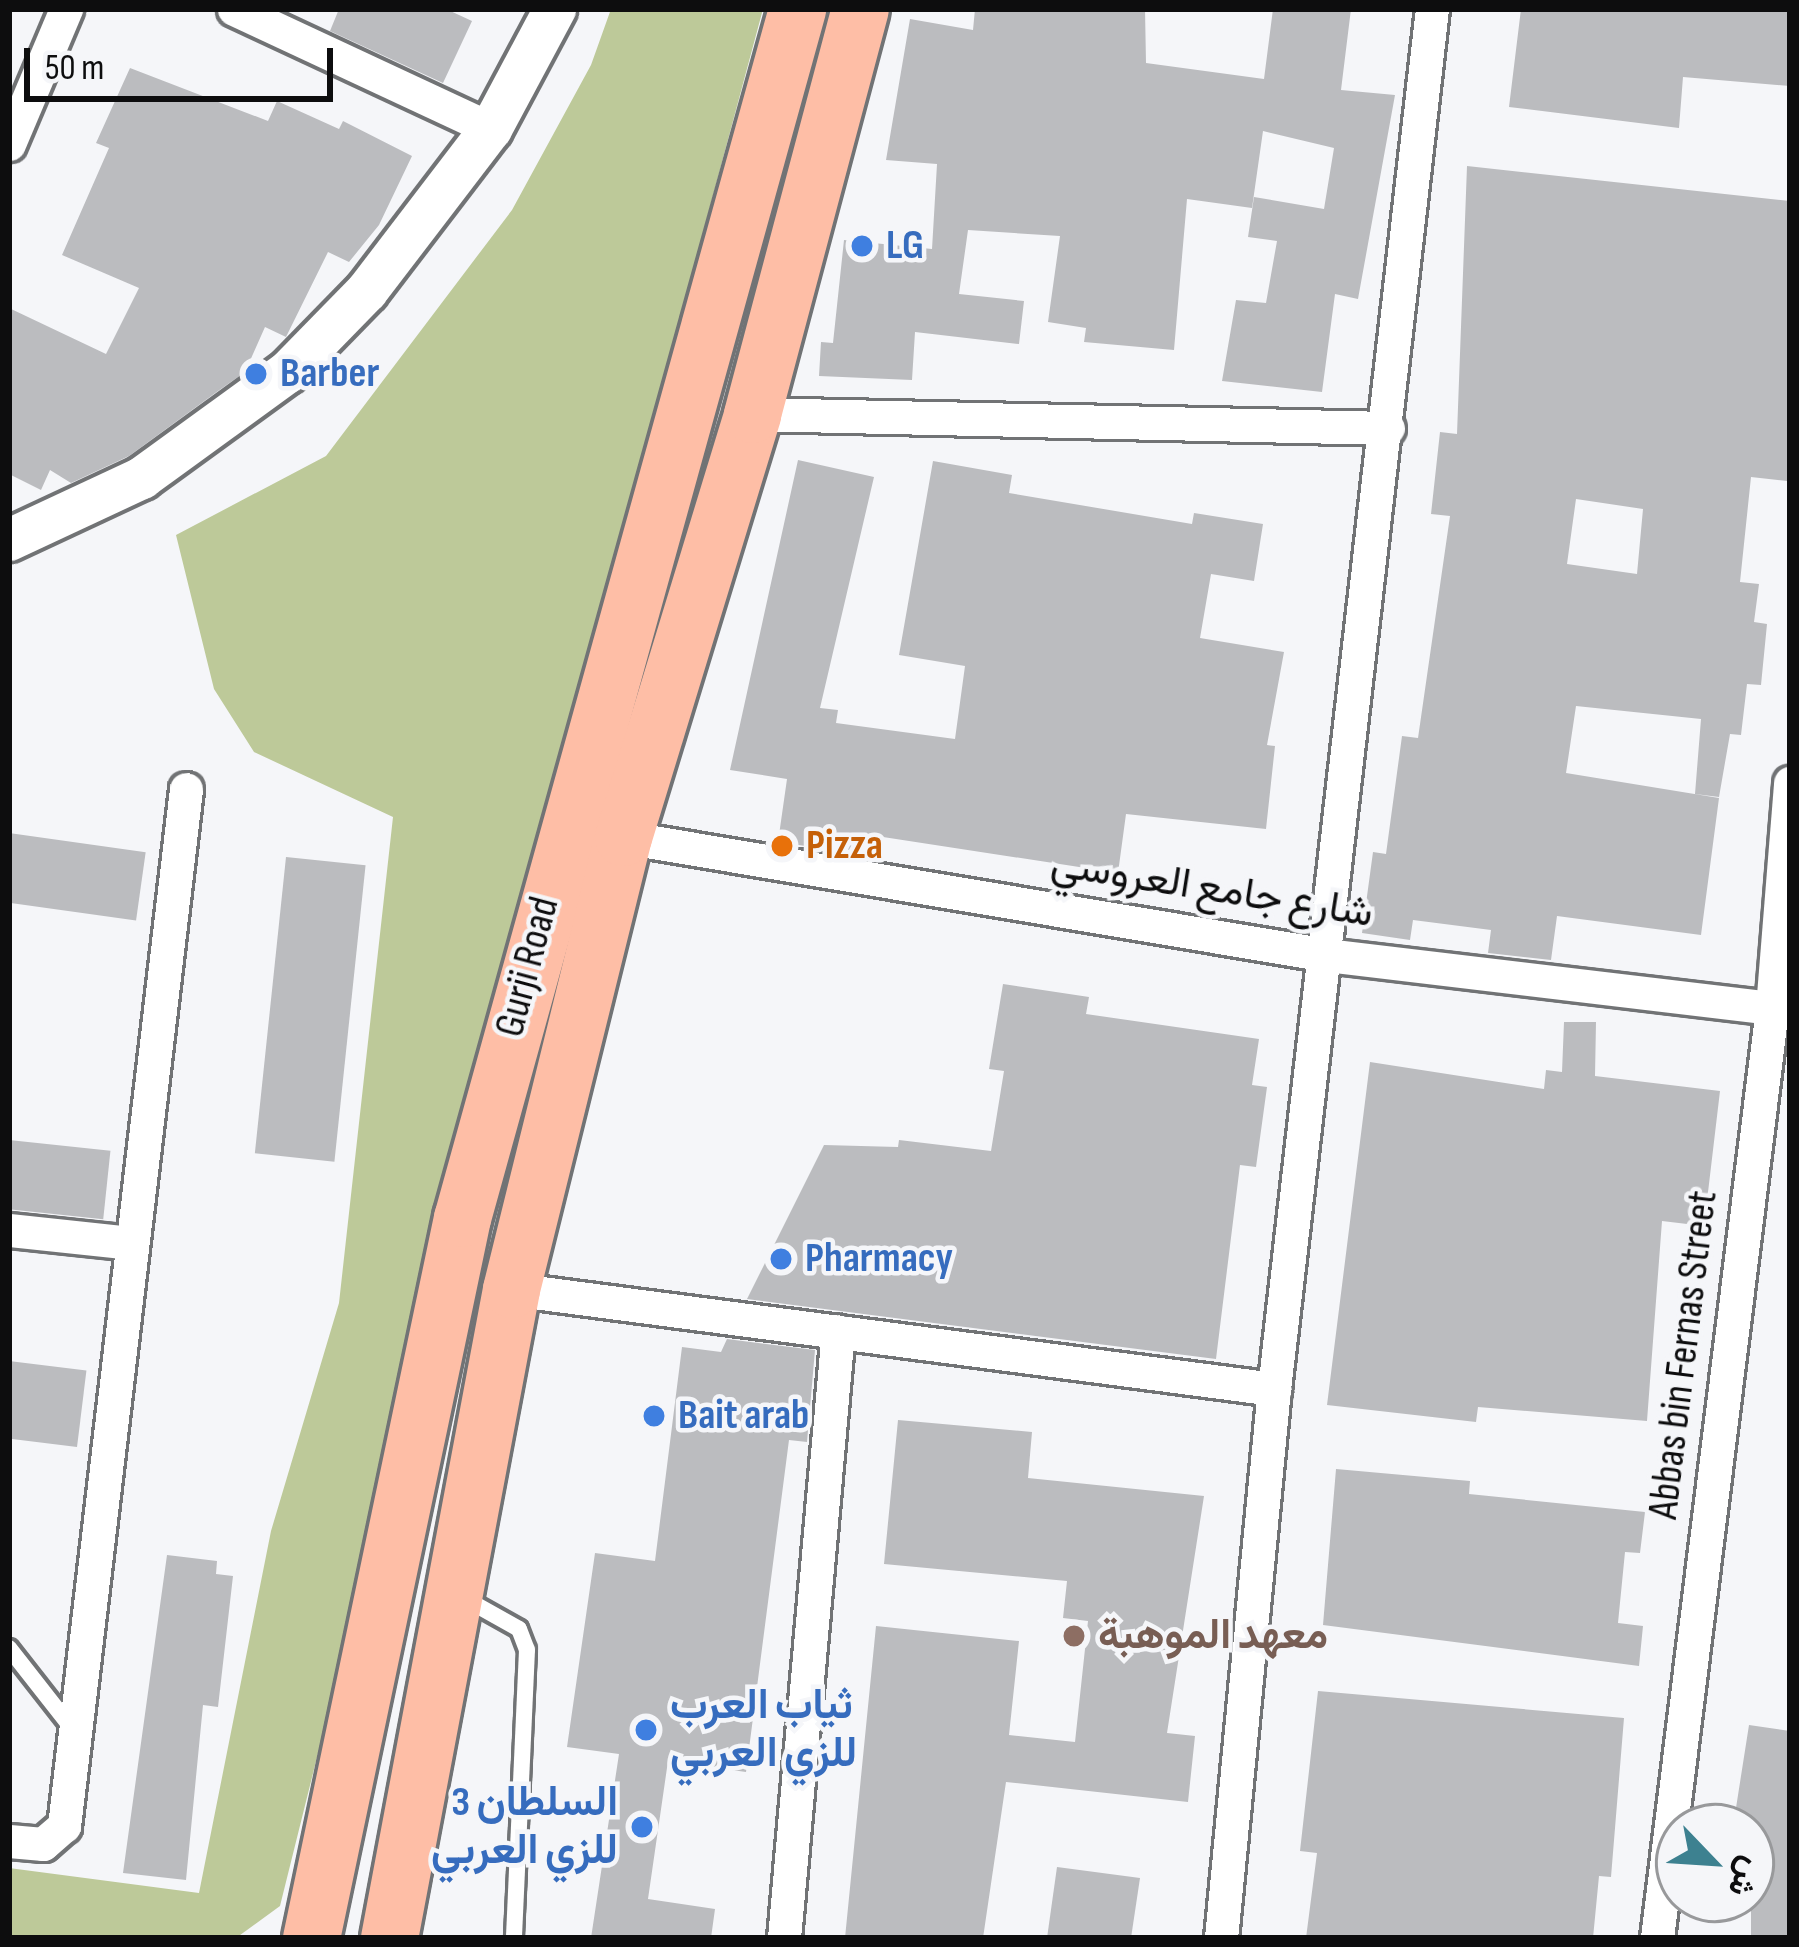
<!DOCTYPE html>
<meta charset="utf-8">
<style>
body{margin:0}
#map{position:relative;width:1799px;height:1947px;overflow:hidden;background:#f5f6f9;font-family:"Sofia Sans Condensed",Vazirmatn,sans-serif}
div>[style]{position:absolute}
.green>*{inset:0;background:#bdc999}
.building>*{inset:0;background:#bbbcbf;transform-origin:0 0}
.roads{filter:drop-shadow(3px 0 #717375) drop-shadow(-3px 0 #717375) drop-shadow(0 3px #717375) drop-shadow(0 -3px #717375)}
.service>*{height:16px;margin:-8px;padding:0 8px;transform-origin:8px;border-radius:8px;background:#fff}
.minor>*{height:33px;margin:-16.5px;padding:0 16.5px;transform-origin:16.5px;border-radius:16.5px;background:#fff}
.tertiary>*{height:42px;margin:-21px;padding:0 21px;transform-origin:21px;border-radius:21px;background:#fff}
.trunk>*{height:57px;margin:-28.5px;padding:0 28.5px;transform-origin:28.5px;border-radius:28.5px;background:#febea6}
.dots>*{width:33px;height:33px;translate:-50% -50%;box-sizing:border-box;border:6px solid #f5f6f9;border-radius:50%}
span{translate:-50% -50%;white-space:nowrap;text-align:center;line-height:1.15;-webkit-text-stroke:9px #f5f6f9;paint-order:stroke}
.shop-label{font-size:42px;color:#366cbe;font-weight:700}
.left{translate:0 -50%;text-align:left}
.right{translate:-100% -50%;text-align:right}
.food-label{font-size:42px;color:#c56008;font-weight:700}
.street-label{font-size:42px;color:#0d0d0e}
.education-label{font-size:42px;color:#785e54;font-weight:700}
.frame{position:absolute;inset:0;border:12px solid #0d0d0e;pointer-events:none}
.north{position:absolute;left:1655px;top:1803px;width:120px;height:120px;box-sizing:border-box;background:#f5f6f9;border:3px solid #98999b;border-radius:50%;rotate:115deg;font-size:33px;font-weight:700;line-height:48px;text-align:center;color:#0d0d0e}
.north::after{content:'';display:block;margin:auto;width:42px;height:54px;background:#3d8190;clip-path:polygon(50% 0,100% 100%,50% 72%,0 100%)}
.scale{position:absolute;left:24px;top:48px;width:309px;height:54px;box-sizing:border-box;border:6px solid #0d0d0e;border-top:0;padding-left:15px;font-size:36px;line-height:42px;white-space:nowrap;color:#0d0d0e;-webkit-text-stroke:9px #f5f6f9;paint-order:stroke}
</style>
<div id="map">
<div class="green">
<i style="clip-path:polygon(611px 9px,763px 9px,607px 591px,280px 1906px,236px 1938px,9px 1938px,9px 1868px,199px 1893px,271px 1531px,339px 1303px,393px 817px,254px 752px,214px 689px,176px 535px,326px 456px,512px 210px,591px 65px)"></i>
</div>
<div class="building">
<i style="clip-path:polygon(339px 9px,446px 9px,472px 21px,443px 83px,330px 31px)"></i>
<i style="clip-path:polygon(975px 9px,1145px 9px,1146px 63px,1264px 79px,1273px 9px,1351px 9px,1341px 90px,1395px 95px,1358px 299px,1335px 294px,1322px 392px,1222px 381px,1236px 300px,1266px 303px,1277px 241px,1248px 237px,1254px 197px,1324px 209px,1334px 148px,1263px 131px,1252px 208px,1187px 199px,1174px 350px,1084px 342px,1086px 328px,1048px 322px,1060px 236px,968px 230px,959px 294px,1024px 301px,1019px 344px,915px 332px,912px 380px,819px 376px,821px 342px,833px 343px,844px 240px,932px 249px,937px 164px,886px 160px,910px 19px,973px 30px)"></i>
<i style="clip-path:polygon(1521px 9px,1790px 9px,1790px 86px,1683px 77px,1679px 128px,1509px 107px)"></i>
<i style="clip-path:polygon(130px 68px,268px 121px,277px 101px,339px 129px,343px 121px,412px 156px,379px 225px,349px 262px,328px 252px,286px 337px,265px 327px,245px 372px,218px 391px,129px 456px,71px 483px,50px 470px,41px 490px,9px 474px,9px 308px,106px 354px,139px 288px,62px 255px,109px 148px,96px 143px)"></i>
<i style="clip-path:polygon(evenodd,1467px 166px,1790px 201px,1787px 481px,1751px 477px,1740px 582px,1759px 584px,1754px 622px,1767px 624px,1761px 685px,1747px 684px,1741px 735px,1730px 734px,1719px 797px,1695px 794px,1701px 719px,1576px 706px,1566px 773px,1719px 798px,1701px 935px,1557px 916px,1551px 960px,1488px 953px,1491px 930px,1413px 920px,1410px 940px,1362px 933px,1373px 852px,1386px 854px,1402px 736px,1418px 738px,1450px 516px,1431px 514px,1440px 432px,1457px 434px,1467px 166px,1576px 499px,1643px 509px,1637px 574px,1567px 564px,1576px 499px)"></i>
<i style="clip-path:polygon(798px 460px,874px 477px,820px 708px,838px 710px,836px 723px,955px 739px,965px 666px,899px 655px,933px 461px,1012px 475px,1009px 493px,1192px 524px,1194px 513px,1263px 524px,1254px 581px,1211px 574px,1200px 638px,1284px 652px,1267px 745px,1275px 746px,1266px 829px,1126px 814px,1118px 873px,857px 833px,854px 853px,778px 842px,787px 779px,730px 770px)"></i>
<i style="left:9px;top:833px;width:138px;height:69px;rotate:8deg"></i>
<i style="left:286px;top:857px;width:80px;height:298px;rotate:6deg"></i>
<i style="clip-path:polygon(1003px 984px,1089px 997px,1086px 1014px,1259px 1039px,1252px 1085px,1267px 1087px,1256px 1167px,1240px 1165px,1216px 1359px,747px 1299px,824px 1145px,898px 1147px,899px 1140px,991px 1151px,1004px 1071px,989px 1069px)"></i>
<i style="clip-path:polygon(1564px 1022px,1596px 1022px,1595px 1076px,1720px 1091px,1704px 1226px,1662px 1221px,1647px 1421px,1478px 1407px,1476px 1422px,1327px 1405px,1370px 1062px,1544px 1089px,1546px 1070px,1562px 1072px)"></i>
<i style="left:9px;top:1140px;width:102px;height:69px;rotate:6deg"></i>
<i style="clip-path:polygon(727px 1339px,815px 1350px,807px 1442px,789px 1440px,746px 1772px,668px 1761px,648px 1899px,715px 1909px,711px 1938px,591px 1938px,619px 1754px,567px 1747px,595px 1553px,655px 1561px,682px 1347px,721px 1352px)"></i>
<i style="left:9px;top:1361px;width:78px;height:77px;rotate:7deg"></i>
<i style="clip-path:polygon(898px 1420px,1032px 1432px,1028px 1478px,1204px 1496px,1167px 1733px,1195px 1736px,1188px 1802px,1006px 1782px,983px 1938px,845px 1938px,876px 1626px,1019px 1641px,1009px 1735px,1075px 1742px,1088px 1621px,1063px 1618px,1067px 1581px,884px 1564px)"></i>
<i style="clip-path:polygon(1336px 1469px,1470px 1481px,1469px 1494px,1645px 1512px,1640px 1553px,1625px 1552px,1618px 1623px,1643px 1626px,1639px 1666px,1323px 1625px)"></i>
<i style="clip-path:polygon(167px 1555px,217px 1561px,216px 1574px,233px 1576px,218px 1707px,203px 1705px,186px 1880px,123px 1873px)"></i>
<i style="clip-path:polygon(1318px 1691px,1624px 1718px,1611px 1877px,1599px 1876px,1593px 1938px,1306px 1938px,1317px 1853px,1300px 1851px)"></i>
<i style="clip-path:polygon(1749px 1725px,1790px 1731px,1790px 1938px,1751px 1938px,1751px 1827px,1733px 1827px)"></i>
<i style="clip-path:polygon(1057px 1867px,1140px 1878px,1131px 1938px,1047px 1938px)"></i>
</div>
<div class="roads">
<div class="service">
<i style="left:462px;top:1597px;width:65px;rotate:29.3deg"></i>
<i style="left:519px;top:1629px;width:22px;rotate:69deg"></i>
<i style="left:527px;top:1650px;width:288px;rotate:92.6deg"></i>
<i style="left:9px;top:1648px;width:105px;rotate:51.9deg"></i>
</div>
<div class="minor">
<i style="left:234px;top:9px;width:284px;rotate:25deg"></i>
<i style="left:9px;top:144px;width:147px;rotate:-67.1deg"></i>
<i style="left:752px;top:414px;width:636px;rotate:1.26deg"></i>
<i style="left:623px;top:837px;width:714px;rotate:9.52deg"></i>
<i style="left:1327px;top:955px;width:466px;rotate:6.8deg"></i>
<i style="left:9px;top:1230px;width:122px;rotate:6.1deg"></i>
<i style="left:511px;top:1289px;width:770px;rotate:7.47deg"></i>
<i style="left:9px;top:1841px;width:34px;rotate:5deg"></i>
<i style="left:43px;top:1844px;width:28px;rotate:-41deg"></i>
<i style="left:64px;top:1826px;width:1044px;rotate:-83.29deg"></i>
<i style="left:784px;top:1938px;width:609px;rotate:-84.92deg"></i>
<i style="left:1221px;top:1938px;width:552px;rotate:-84.49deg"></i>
<i style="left:1274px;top:1389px;width:1389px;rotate:-83.47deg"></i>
<i style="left:1657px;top:1938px;width:937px;rotate:-82.95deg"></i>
<i style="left:1772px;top:1008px;width:226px;rotate:-85.4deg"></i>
</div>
<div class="tertiary">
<i style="left:9px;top:540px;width:147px;rotate:-25deg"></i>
<i style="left:142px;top:478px;width:180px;rotate:-36deg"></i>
<i style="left:288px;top:372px;width:113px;rotate:-45.7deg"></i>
<i style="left:367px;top:291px;width:204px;rotate:-52.6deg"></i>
<i style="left:491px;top:129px;width:136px;rotate:-61.9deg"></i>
</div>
<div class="trunk">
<i style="left:311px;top:1938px;width:736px;rotate:-78.16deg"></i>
<i style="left:462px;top:1218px;width:1255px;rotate:-74.51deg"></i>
<i style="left:389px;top:1938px;width:660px;rotate:-79.35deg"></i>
<i style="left:511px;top:1289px;width:466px;rotate:-76.1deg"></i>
<i style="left:623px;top:837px;width:442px;rotate:-73deg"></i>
<i style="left:752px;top:414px;width:419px;rotate:-75.1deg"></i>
</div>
</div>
<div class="dots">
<i style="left:862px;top:246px;background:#3f7fe0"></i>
<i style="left:256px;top:374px;background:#3f7fe0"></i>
<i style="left:782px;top:846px;background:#e8710a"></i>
<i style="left:781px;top:1259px;background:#3f7fe0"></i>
<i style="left:654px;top:1416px;background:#3f7fe0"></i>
<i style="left:1074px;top:1636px;background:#8d6e63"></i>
<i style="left:646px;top:1730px;background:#3f7fe0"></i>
<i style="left:642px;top:1827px;background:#3f7fe0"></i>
</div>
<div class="shop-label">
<span class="left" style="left:886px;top:246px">LG</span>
<span class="left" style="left:280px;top:374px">Barber</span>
<span class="left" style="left:805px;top:1259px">Pharmacy</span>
<span class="left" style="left:678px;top:1416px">Bait arab</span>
<span class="left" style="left:670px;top:1730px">ثياب العرب<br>للزي العربي</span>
<span class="right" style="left:618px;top:1827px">السلطان 3<br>للزي العربي</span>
</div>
<div class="food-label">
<span class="left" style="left:806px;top:846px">Pizza</span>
</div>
<div class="street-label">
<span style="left:1212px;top:889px;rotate:9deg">شارع جامع العروسي</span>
<span style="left:528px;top:967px;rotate:-75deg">Gurji Road</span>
<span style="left:1684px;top:1355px;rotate:-83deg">Abbas bin Fernas Street</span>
</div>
<div class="education-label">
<span class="left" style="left:1098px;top:1636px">معهد الموهبة</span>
</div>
<div class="frame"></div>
<div class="north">ش</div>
<div class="scale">50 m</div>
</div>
